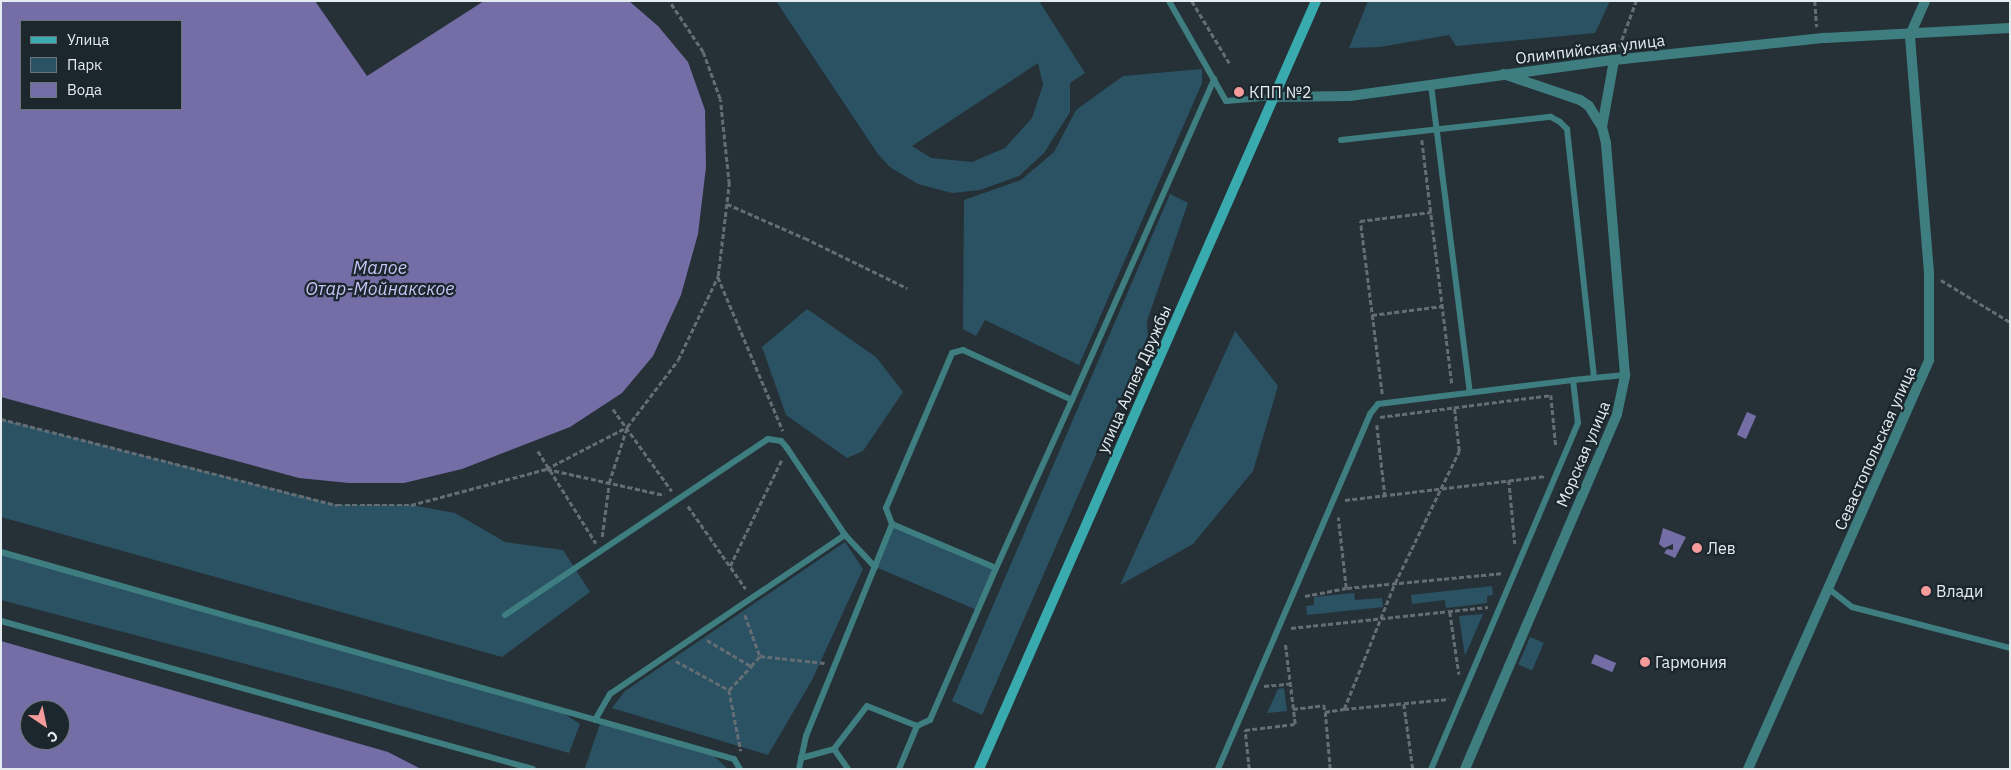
<!DOCTYPE html>
<meta charset="utf-8">
<style>
body{margin:0}
#map{position:relative;width:2011px;height:770px;overflow:hidden;background:#253137;font-family:"IBM Plex Sans",sans-serif}
div>[style]{position:absolute}
.green>*{inset:0;background:#2b5263;transform-origin:0 0}
.water>*{inset:0;background:#756ea6;transform-origin:0 0}
.path>*{height:2.5px;margin-top:-1.25px;transform-origin:0;background:repeating-linear-gradient(90deg,#636d73 0 5px,transparent 0 7.5px)}
.lane>*{height:6px;margin:-3px;padding:0 3px;transform-origin:3px;border-radius:3px;background:#3e7e80}
.street>*{height:10px;margin:-5px;padding:0 5px;transform-origin:5px;border-radius:5px;background:#3e7e80}
.secondary>*{height:10px;margin:-5px;padding:0 5px;transform-origin:5px;border-radius:5px;background:#39abae}
.dots>*{width:14px;height:14px;translate:-50% -50%;box-sizing:border-box;border:2px solid #1b272c;border-radius:50%}
span{translate:-50% -50%;white-space:nowrap;text-align:center;line-height:1.15;-webkit-text-stroke:4.5px #1b272c;paint-order:stroke}
.street-label{font-size:16px;color:#e4ecf0}
.poi-label{font-size:16px;color:#e4ecf0}
.left{translate:0 -50%;text-align:left}
.water-label{font-size:18px;color:#c8c3f6;font-style:italic}
.frame{position:absolute;inset:0;border:2px solid #e4ecf0;pointer-events:none}
.legend{position:absolute;left:20px;top:20px;width:162px;height:90px;box-sizing:border-box;background:#1b272c;border:1px solid #6b767a;margin:0;padding:6px 9px;list-style:none;font-size:15px;color:#e4ecf0}
.legend li{display:flex;align-items:center;gap:10px;height:25px}
.legend b{width:25px;border:1px solid #6b767a}
.north{position:absolute;left:20px;top:700px;width:50px;height:50px;box-sizing:border-box;background:#1b272c;border:1px solid #6b767a;border-radius:50%;rotate:146deg;font-size:14px;font-weight:700;line-height:20px;text-align:center;color:#e4ecf0}
.north::after{content:'';display:block;margin:auto;width:18px;height:22px;background:#f59b9b;clip-path:polygon(50% 0,100% 100%,50% 72%,0 100%)}
</style>
<div id="map">
<div class="green">
<i style="clip-path:polygon(evenodd,776px 1px,1039px 1px,1085px 73px,1070px 83px,1070px 112px,1044px 153px,1019px 176px,980px 190px,952px 193px,918px 184px,890px 167px,878px 154px,776px 1px,1038px 63px,1043px 85px,1032px 118px,1005px 148px,972px 162px,931px 158px,912px 146px,1038px 63px)"></i>
<i style="clip-path:polygon(1368px 1px,1610px 1px,1595px 33px,1456px 46px,1449px 35px,1380px 47px,1349px 48px)"></i>
<i style="clip-path:polygon(1202px 69px,1202px 83px,1079px 365px,985px 320px,976px 336px,963px 329px,964px 200px,1021px 180px,1054px 152px,1076px 110px,1123px 76px)"></i>
<i style="clip-path:polygon(1170px 194px,1188px 203px,1147px 321px,1148px 336px,982px 715px,952px 701px)"></i>
<i style="clip-path:polygon(807px 309px,876px 357px,903px 392px,863px 451px,847px 458px,786px 415px,762px 347px)"></i>
<i style="clip-path:polygon(1235px 331px,1278px 386px,1253px 471px,1193px 544px,1120px 585px)"></i>
<i style="clip-path:polygon(1px 419px,337px 505px,411px 505px,455px 513px,505px 542px,563px 550px,590px 592px,502px 657px,1px 517px)"></i>
<i style="left:892px;top:524px;width:113px;height:46px;rotate:23deg"></i>
<i style="clip-path:polygon(845px 542px,863px 569px,812px 680px,768px 755px,612px 708px,625px 691px)"></i>
<i style="clip-path:polygon(1px 552px,554px 707px,580px 724px,569px 753px,348px 691px,1px 600px)"></i>
<i style="clip-path:polygon(1492px 586px,1493px 595px,1487px 596px,1487px 603px,1446px 608px,1445px 600px,1412px 604px,1411px 595px)"></i>
<i style="clip-path:polygon(1354px 593px,1355px 600px,1382px 598px,1383px 607px,1307px 615px,1306px 606px,1314px 605px,1314px 597px)"></i>
<i style="clip-path:polygon(1483px 614px,1465px 656px,1459px 616px)"></i>
<i style="left:1530px;top:637px;width:15px;height:30px;rotate:23deg"></i>
<i style="clip-path:polygon(1284px 688px,1287px 711px,1267px 713px,1278px 689px)"></i>
<i style="clip-path:polygon(601px 721px,711px 753px,728px 769px,585px 768px)"></i>
</div>
<div class="water">
<i style="clip-path:polygon(evenodd,1px 1px,315px 1px,367px 76px,484px 1px,629px 1px,658px 26px,688px 62px,705px 110px,706px 167px,698px 234px,681px 295px,653px 356px,622px 393px,570px 427px,462px 469px,404px 483px,349px 483px,299px 478px,1px 397px,1px 1px,21px 21px,181px 21px,181px 109px,21px 109px,21px 21px)"></i>
<i style="left:1747px;top:412px;width:10px;height:25px;rotate:24deg"></i>
<i style="clip-path:polygon(1663px 528px,1686px 537px,1675px 558px,1664px 553px,1667px 549px,1673px 550px,1673px 544px,1664px 548px,1659px 544px)"></i>
<i style="clip-path:polygon(evenodd,1px 641px,388px 752px,421px 769px,1px 769px,1px 641px,30px 710px,60px 710px,60px 740px,30px 740px,30px 710px)"></i>
<i style="left:1595px;top:654px;width:23px;height:10px;rotate:23deg"></i>
</div>
<div class="path">
<i style="left:1192px;top:1px;width:74px;rotate:58.9deg"></i>
<i style="left:1815px;top:1px;width:26px;rotate:86deg"></i>
<i style="left:1619px;top:47px;width:49px;rotate:-69.7deg"></i>
<i style="left:1422px;top:140px;width:247px;rotate:83deg"></i>
<i style="left:727px;top:204px;width:85px;rotate:23.6deg"></i>
<i style="left:805px;top:238px;width:114px;rotate:26.1deg"></i>
<i style="left:718px;top:277px;width:167px;rotate:67.1deg"></i>
<i style="left:1941px;top:280px;width:81px;rotate:31.3deg"></i>
<i style="left:1372px;top:315px;width:71px;rotate:-7.3deg"></i>
<i style="left:1382px;top:394px;width:174px;rotate:-97.2deg"></i>
<i style="left:1360px;top:221px;width:72px;rotate:-7.2deg"></i>
<i style="left:613px;top:409px;width:101px;rotate:54.3deg"></i>
<i style="left:1380px;top:417px;width:172px;rotate:-7.3deg"></i>
<i style="left:1551px;top:395px;width:52px;rotate:84.5deg"></i>
<i style="left:1px;top:419px;width:347px;rotate:14.4deg"></i>
<i style="left:337px;top:505px;width:74px"></i>
<i style="left:411px;top:505px;width:140px;rotate:-14.9deg"></i>
<i style="left:546px;top:469px;width:91px;rotate:-27.4deg"></i>
<i style="left:627px;top:427px;width:84px;rotate:-52.7deg"></i>
<i style="left:678px;top:360px;width:93px;rotate:-64.5deg"></i>
<i style="left:718px;top:276px;width:93px;rotate:-83.2deg"></i>
<i style="left:729px;top:184px;width:85px;rotate:-96deg"></i>
<i style="left:720px;top:99px;width:50px;rotate:-109.9deg"></i>
<i style="left:703px;top:52px;width:61px;rotate:-123.7deg"></i>
<i style="left:1377px;top:425px;width:70px;rotate:83.5deg"></i>
<i style="left:538px;top:451px;width:109px;rotate:57.8deg"></i>
<i style="left:547px;top:469px;width:120px;rotate:12.5deg"></i>
<i style="left:1509px;top:480px;width:64px;rotate:84.6deg"></i>
<i style="left:1345px;top:500px;width:202px;rotate:-6.8deg"></i>
<i style="left:688px;top:506px;width:101px;rotate:55.1deg"></i>
<i style="left:602px;top:537px;width:54px;rotate:-82.6deg"></i>
<i style="left:609px;top:483px;width:59px;rotate:-72.2deg"></i>
<i style="left:730px;top:566px;width:119px;rotate:-64.1deg"></i>
<i style="left:1347px;top:588px;width:157px;rotate:-5.5deg"></i>
<i style="left:1305px;top:596px;width:42px;rotate:-11deg"></i>
<i style="left:1346px;top:588px;width:71px;rotate:-96.4deg"></i>
<i style="left:1450px;top:612px;width:63px;rotate:81.7deg"></i>
<i style="left:745px;top:615px;width:44px;rotate:69.9deg"></i>
<i style="left:1291px;top:628px;width:198px;rotate:-6.1deg"></i>
<i style="left:707px;top:640px;width:51px;rotate:30.6deg"></i>
<i style="left:751px;top:666px;width:13px;rotate:-48deg"></i>
<i style="left:760px;top:656px;width:65px;rotate:6.1deg"></i>
<i style="left:676px;top:661px;width:60px;rotate:28.7deg"></i>
<i style="left:729px;top:690px;width:33px;rotate:-47deg"></i>
<i style="left:1264px;top:686px;width:25px;rotate:-5deg"></i>
<i style="left:729px;top:690px;width:62px;rotate:78.9deg"></i>
<i style="left:1404px;top:704px;width:66px;rotate:82.1deg"></i>
<i style="left:1293px;top:709px;width:31px;rotate:-7deg"></i>
<i style="left:1324px;top:705px;width:7px;rotate:82deg"></i>
<i style="left:1344px;top:709px;width:105px;rotate:-5.4deg"></i>
<i style="left:1249px;top:769px;width:39px;rotate:-96deg"></i>
<i style="left:1245px;top:730px;width:50px;rotate:-6.8deg"></i>
<i style="left:1295px;top:724px;width:82px;rotate:-97deg"></i>
<i style="left:1330px;top:769px;width:57px;rotate:-95deg"></i>
<i style="left:1325px;top:712px;width:19px;rotate:-9deg"></i>
<i style="left:1344px;top:709px;width:136px;rotate:-68deg"></i>
<i style="left:1395px;top:583px;width:147px;rotate:-64.1deg"></i>
<i style="left:1459px;top:451px;width:45px;rotate:-96.3deg"></i>
</div>
<div class="lane">
<i style="left:1169px;top:1px;width:115px;rotate:60.3deg"></i>
<i style="left:1226px;top:101px;width:48px;rotate:-4.8deg"></i>
<i style="left:1431px;top:85px;width:310px;rotate:82.8deg"></i>
<i style="left:1341px;top:140px;width:211px;rotate:-6.3deg"></i>
<i style="left:1551px;top:117px;width:10px;rotate:29deg"></i>
<i style="left:1560px;top:122px;width:10px;rotate:45deg"></i>
<i style="left:1567px;top:129px;width:249px;rotate:83.8deg"></i>
<i style="left:1573px;top:380px;width:52px;rotate:-5.5deg"></i>
<i style="left:1072px;top:400px;width:351px;rotate:-66.1deg"></i>
<i style="left:1px;top:552px;width:762px;rotate:15.77deg"></i>
<i style="left:734px;top:759px;width:12px;rotate:59deg"></i>
<i style="left:1829px;top:589px;width:29px;rotate:38deg"></i>
<i style="left:1852px;top:607px;width:163px;rotate:14.5deg"></i>
<i style="left:505px;top:615px;width:316px;rotate:-33.8deg"></i>
<i style="left:768px;top:439px;width:13px;rotate:9deg"></i>
<i style="left:781px;top:441px;width:9px;rotate:49deg"></i>
<i style="left:787px;top:448px;width:105px;rotate:56.3deg"></i>
<i style="left:845px;top:535px;width:44px;rotate:46.8deg"></i>
<i style="left:1px;top:621px;width:552px;rotate:15.55deg"></i>
<i style="left:595px;top:720px;width:30px;rotate:-60deg"></i>
<i style="left:610px;top:694px;width:284px;rotate:-34.1deg"></i>
<i style="left:917px;top:726px;width:14px;rotate:-25deg"></i>
<i style="left:930px;top:720px;width:166px;rotate:-66.5deg"></i>
<i style="left:834px;top:749px;width:24px;rotate:55deg"></i>
<i style="left:801px;top:758px;width:34px;rotate:-15deg"></i>
<i style="left:834px;top:749px;width:54px;rotate:-52.5deg"></i>
<i style="left:867px;top:706px;width:54px;rotate:21.8deg"></i>
<i style="left:917px;top:726px;width:47px;rotate:112.7deg"></i>
<i style="left:799px;top:769px;width:34px;rotate:-78deg"></i>
<i style="left:806px;top:736px;width:229px;rotate:-67.9deg"></i>
<i style="left:892px;top:524px;width:17px;rotate:-111deg"></i>
<i style="left:886px;top:508px;width:168px;rotate:-66.9deg"></i>
<i style="left:952px;top:353px;width:11px;rotate:-15deg"></i>
<i style="left:963px;top:350px;width:120px;rotate:24.6deg"></i>
<i style="left:1072px;top:400px;width:184px;rotate:114.3deg"></i>
<i style="left:996px;top:568px;width:113px;rotate:-157.1deg"></i>
<i style="left:1218px;top:769px;width:386px;rotate:-66.8deg"></i>
<i style="left:1370px;top:414px;width:13px;rotate:-51deg"></i>
<i style="left:1378px;top:404px;width:196px;rotate:-7deg"></i>
<i style="left:1573px;top:380px;width:43px;rotate:83.4deg"></i>
<i style="left:1578px;top:423px;width:376px;rotate:113deg"></i>
</div>
<div class="street">
<i style="left:1274px;top:97px;width:76px;rotate:-0.8deg"></i>
<i style="left:1350px;top:96px;width:266px;rotate:-7.8deg"></i>
<i style="left:1614px;top:60px;width:212px;rotate:-6deg"></i>
<i style="left:1825px;top:38px;width:185px;rotate:-3.1deg"></i>
<i style="left:1602px;top:127px;width:68px;rotate:-79.8deg"></i>
<i style="left:1465px;top:769px;width:386px;rotate:-66.8deg"></i>
<i style="left:1617px;top:414px;width:40px;rotate:-78deg"></i>
<i style="left:1625px;top:375px;width:233px;rotate:-94.7deg"></i>
<i style="left:1606px;top:143px;width:16px;rotate:-104deg"></i>
<i style="left:1602px;top:127px;width:25px;rotate:-122deg"></i>
<i style="left:1589px;top:106px;width:11px;rotate:-146deg"></i>
<i style="left:1580px;top:100px;width:81px;rotate:-161.3deg"></i>
<i style="left:1748px;top:769px;width:447px;rotate:-66.1deg"></i>
<i style="left:1929px;top:360px;width:87px;rotate:-90deg"></i>
<i style="left:1929px;top:273px;width:239px;rotate:-94.6deg"></i>
<i style="left:1910px;top:35px;width:37px;rotate:-66deg"></i>
</div>
<div class="secondary">
<i style="left:979px;top:769px;width:839px;rotate:-66.31deg"></i>
</div>
<div class="dots">
<i style="left:1239px;top:92px;background:#f59b9b"></i>
<i style="left:1697px;top:548px;background:#f59b9b"></i>
<i style="left:1926px;top:591px;background:#f59b9b"></i>
<i style="left:1645px;top:662px;background:#f59b9b"></i>
</div>
<div class="street-label">
<span style="left:1590px;top:49px;rotate:-7deg">Олимпийская улица</span>
<span style="left:1134px;top:379px;rotate:-66deg">улица Аллея Дружбы</span>
<span style="left:1875px;top:448px;rotate:-66deg">Севастопольская улица</span>
<span style="left:1583px;top:454px;rotate:-67deg">Морская улица</span>
</div>
<div class="poi-label">
<span class="left" style="left:1249px;top:92px">КПП №2</span>
<span class="left" style="left:1707px;top:548px">Лев</span>
<span class="left" style="left:1936px;top:591px">Влади</span>
<span class="left" style="left:1655px;top:662px">Гармония</span>
</div>
<div class="water-label">
<span style="left:380px;top:279px">Малое<br>Отар-Мойнакское</span>
</div>
<div class="frame"></div>
<ul class="legend">
<li><b style="height:6px;background:#39abae"></b>Улица</li>
<li><b style="height:14px;background:#2b5263"></b>Парк</li>
<li><b style="height:14px;background:#756ea6"></b>Вода</li>
</ul>
<div class="north">С</div>
</div>
